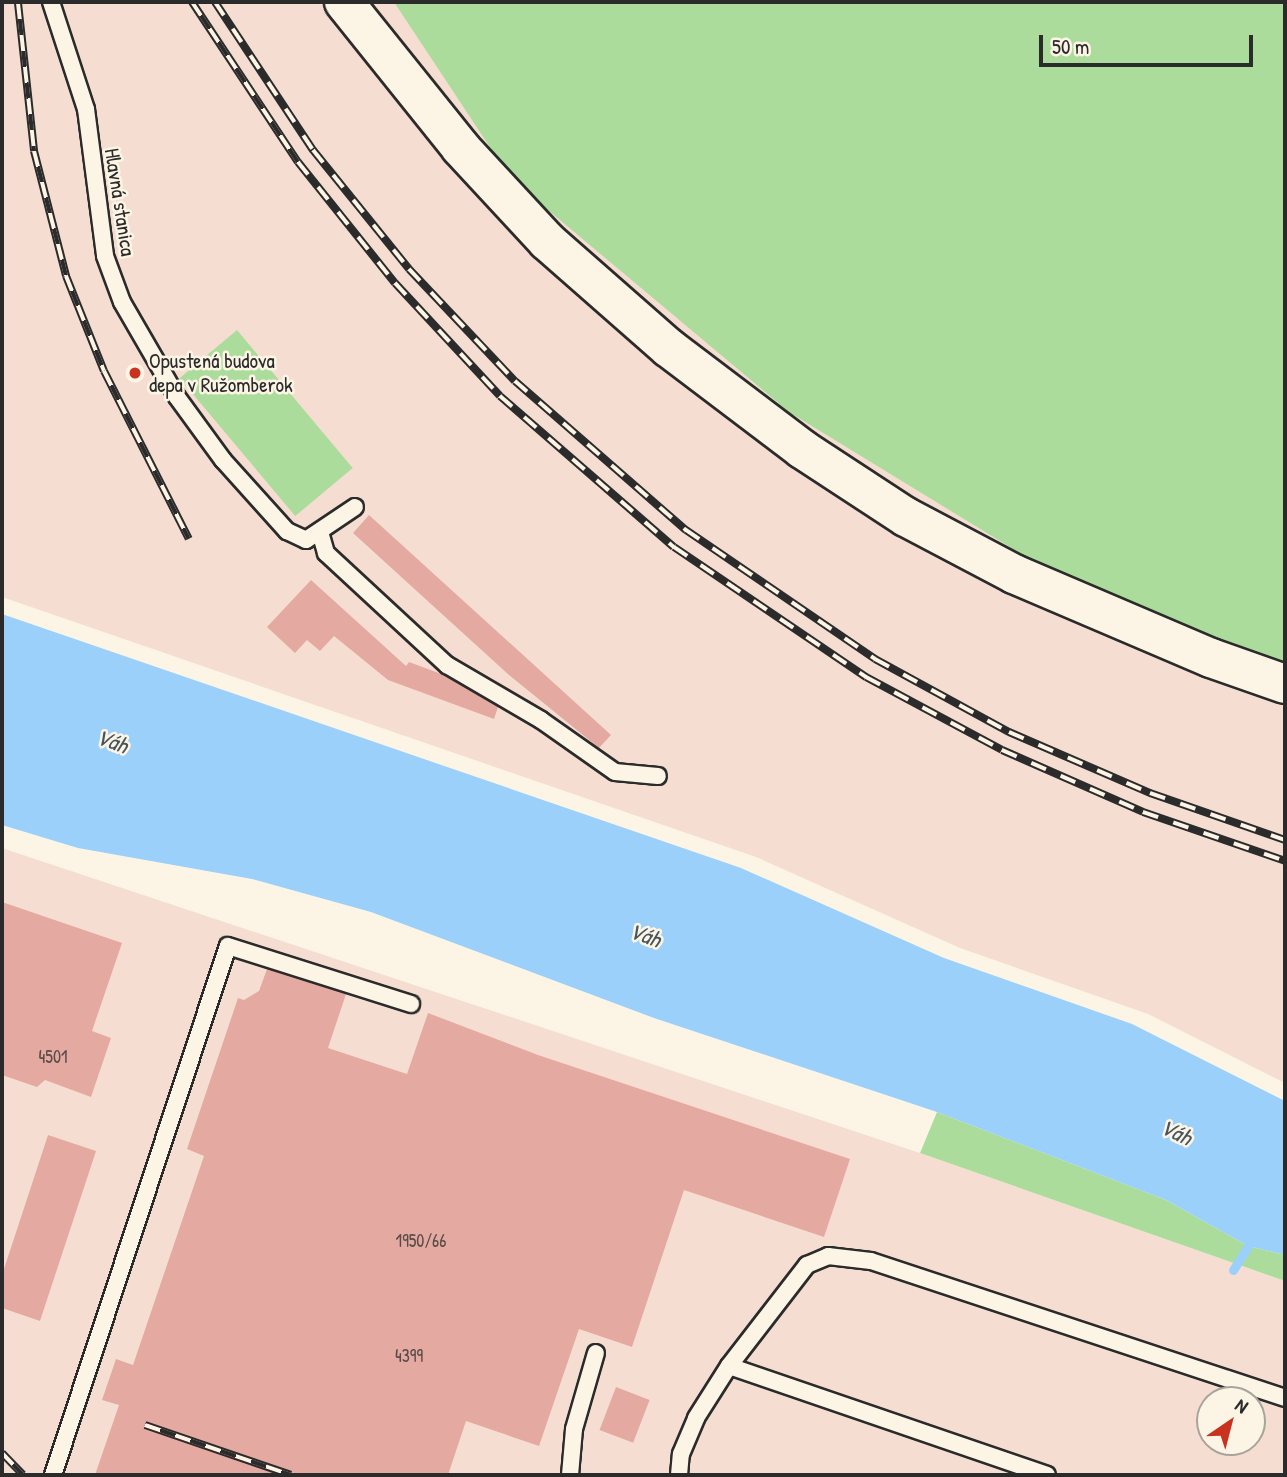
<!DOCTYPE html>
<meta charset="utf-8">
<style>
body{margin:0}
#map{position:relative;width:1287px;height:1477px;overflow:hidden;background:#fcf5e5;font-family:"Patrick Hand",sans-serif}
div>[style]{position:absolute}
.built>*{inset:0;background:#f5ded1}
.green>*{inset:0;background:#acdc9c;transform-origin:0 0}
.water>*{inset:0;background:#9ad0f9}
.stream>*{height:9px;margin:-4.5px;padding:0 4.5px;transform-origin:4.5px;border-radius:4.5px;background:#9ad0f9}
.building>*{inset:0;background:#e4aaa1;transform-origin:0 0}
.roads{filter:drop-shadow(2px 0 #2b2b2b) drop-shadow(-2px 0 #2b2b2b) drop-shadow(0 2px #2b2b2b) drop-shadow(0 -2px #2b2b2b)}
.lane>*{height:16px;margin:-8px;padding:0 8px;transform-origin:8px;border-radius:8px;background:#fcf5e5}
.secondary>*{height:38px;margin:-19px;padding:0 19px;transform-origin:19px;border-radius:19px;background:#fcf5e5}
.rail>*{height:8px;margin-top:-4px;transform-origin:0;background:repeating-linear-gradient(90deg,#fcf5e5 0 16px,#2b2b2b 0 32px);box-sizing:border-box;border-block:2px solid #2b2b2b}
.dots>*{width:19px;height:19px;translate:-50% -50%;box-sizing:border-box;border:4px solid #fcf5e5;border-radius:50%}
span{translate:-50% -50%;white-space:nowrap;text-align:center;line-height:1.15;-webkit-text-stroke:5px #fcf5e5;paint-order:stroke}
.number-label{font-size:18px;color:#594b48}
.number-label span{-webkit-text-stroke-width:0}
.street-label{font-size:21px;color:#2b2b2b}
.poi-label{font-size:21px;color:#2b2b2b}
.left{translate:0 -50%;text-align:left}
.water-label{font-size:23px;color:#47545e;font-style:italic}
.frame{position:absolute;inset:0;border:4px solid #2b2b2b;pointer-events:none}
.north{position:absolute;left:1196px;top:1386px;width:70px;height:70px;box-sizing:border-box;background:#fcf5e5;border:2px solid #a8a49b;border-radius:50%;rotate:35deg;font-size:19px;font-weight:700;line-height:28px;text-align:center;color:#2b2b2b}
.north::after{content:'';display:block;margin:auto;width:24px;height:32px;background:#c8321e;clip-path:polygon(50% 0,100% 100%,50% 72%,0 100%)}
.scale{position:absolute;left:1039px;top:35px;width:214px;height:32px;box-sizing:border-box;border:4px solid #2b2b2b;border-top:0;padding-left:9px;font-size:21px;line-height:24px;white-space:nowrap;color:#2b2b2b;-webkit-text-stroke:5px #fcf5e5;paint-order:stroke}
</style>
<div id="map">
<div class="built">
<i style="clip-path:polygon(2px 2px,416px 2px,1285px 661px,1285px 1083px,1148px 1014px,960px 948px,756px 857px,2px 597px)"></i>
<i style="clip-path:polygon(evenodd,2px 848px,920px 1153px,1285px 1281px,1285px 1475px,2px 1475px,2px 848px,1210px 1400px,1252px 1400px,1252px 1442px,1210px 1442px,1210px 1400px)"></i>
</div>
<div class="green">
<i style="clip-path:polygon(394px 2px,1285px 2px,1285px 677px,1080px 590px,789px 412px,511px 179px)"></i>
<i style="left:237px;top:330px;width:180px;height:75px;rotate:50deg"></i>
<i style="clip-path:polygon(937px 1112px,1166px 1200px,1248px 1246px,1285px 1255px,1285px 1281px,920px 1153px)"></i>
</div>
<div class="water">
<i style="clip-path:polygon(2px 614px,741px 868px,944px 958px,1132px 1024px,1285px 1101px,1285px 1255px,1248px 1246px,1166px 1200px,937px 1112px,654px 1018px,371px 912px,252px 879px,78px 848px,2px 825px)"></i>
</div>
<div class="stream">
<i style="left:1233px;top:1270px;width:28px;rotate:-58deg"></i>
<i style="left:1248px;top:1246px;width:12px;rotate:-85deg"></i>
</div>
<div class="building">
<i style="clip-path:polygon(369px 515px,611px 735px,599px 748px,509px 675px,353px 533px)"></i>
<i style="clip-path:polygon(311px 580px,406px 666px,409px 662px,444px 675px,498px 707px,494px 719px,388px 680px,334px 636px,320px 651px,307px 640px,295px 653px,267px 627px)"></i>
<i style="clip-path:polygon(2px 902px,122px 943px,92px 1031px,111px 1038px,91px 1097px,45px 1080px,37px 1087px,2px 1075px)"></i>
<i style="clip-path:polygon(267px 969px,346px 994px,328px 1048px,407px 1074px,428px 1013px,538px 1055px,850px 1159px,824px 1237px,684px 1190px,632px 1347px,579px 1329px,539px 1446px,466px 1421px,448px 1475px,95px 1475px,119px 1405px,102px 1400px,116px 1359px,133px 1365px,204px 1156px,187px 1149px,238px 998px,244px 1000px,259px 991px)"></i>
<i style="clip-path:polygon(48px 1135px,96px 1151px,40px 1321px,2px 1308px,2px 1275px)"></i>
<i style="left:616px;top:1387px;width:36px;height:46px;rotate:21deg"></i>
</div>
<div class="roads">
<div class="lane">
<i style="left:51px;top:2px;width:113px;rotate:71.9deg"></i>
<i style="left:86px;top:109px;width:148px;rotate:82.6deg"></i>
<i style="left:105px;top:256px;width:49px;rotate:69.7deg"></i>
<i style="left:122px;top:302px;width:110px;rotate:59.9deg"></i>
<i style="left:177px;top:397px;width:78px;rotate:53.9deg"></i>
<i style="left:223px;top:460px;width:96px;rotate:48deg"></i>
<i style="left:287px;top:531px;width:21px;rotate:25deg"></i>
<i style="left:306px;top:540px;width:59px;rotate:-34deg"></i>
<i style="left:320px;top:532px;width:22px;rotate:74deg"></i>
<i style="left:326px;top:553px;width:165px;rotate:42.8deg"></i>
<i style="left:447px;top:665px;width:109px;rotate:30.3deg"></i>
<i style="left:541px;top:720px;width:90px;rotate:35.1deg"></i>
<i style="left:615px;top:772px;width:43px;rotate:5.3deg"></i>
<i style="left:729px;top:1366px;width:128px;rotate:-52.3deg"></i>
<i style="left:807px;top:1265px;width:23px;rotate:-23deg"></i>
<i style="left:828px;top:1256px;width:43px;rotate:6.6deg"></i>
<i style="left:871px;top:1261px;width:436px;rotate:18.3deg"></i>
<i style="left:53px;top:1475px;width:557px;rotate:-71.7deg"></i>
<i style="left:228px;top:946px;width:192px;rotate:17.6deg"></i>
<i style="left:570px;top:1475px;width:46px;rotate:-85deg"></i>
<i style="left:574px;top:1429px;width:79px;rotate:-73.9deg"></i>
<i style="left:679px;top:1475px;width:21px;rotate:-85deg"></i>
<i style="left:681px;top:1454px;width:39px;rotate:-67deg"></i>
<i style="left:696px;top:1418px;width:62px;rotate:-57.6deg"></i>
<i style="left:729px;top:1366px;width:336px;rotate:18.9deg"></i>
</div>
<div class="secondary">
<i style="left:344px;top:2px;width:186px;rotate:51.3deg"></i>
<i style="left:460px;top:147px;width:128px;rotate:47.2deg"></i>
<i style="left:547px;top:241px;width:162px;rotate:41.3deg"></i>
<i style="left:669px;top:348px;width:167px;rotate:37.2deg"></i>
<i style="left:802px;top:449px;width:124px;rotate:33.2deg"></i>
<i style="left:906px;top:517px;width:122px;rotate:27.8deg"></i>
<i style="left:1014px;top:574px;width:214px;rotate:23.1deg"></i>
<i style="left:1211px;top:658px;width:78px;rotate:19.4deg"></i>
</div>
</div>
<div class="rail">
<i style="left:192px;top:2px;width:192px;rotate:56.5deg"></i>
<i style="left:298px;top:162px;width:155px;rotate:51.3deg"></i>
<i style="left:395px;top:283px;width:154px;rotate:47.1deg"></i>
<i style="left:500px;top:396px;width:230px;rotate:41deg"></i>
<i style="left:674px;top:547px;width:232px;rotate:34.1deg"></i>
<i style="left:866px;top:677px;width:154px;rotate:28.2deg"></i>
<i style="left:1002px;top:750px;width:154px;rotate:23.7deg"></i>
<i style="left:1143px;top:812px;width:150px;rotate:19deg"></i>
<i style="left:215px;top:2px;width:178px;rotate:56.5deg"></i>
<i style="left:313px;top:150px;width:153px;rotate:51.1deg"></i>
<i style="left:409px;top:269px;width:154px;rotate:46.6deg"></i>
<i style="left:515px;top:381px;width:227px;rotate:41.1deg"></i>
<i style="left:686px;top:530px;width:229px;rotate:34.3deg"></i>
<i style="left:875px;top:659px;width:153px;rotate:28.6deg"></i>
<i style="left:1009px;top:732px;width:154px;rotate:23.4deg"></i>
<i style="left:1150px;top:793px;width:143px;rotate:19.2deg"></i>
<i style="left:18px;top:3px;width:149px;rotate:83.8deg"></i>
<i style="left:34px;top:151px;width:129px;rotate:75.6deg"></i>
<i style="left:66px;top:276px;width:102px;rotate:68.2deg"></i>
<i style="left:104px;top:371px;width:188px;rotate:63.2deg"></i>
<i style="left:145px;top:1425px;width:154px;rotate:18.9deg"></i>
<i style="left:2px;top:1453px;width:30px;rotate:46deg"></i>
</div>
<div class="dots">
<i style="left:135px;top:373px;background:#c8321e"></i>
</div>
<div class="number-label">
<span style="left:53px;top:1057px">4501</span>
<span style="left:421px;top:1241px">1950/66</span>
<span style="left:409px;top:1356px">4399</span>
</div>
<div class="street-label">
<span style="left:120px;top:202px;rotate:81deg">Hlavná stanica</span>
</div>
<div class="poi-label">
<span class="left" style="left:149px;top:373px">Opustená budova<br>depa v Ružomberok</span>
</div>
<div class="water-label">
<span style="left:112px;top:741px;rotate:20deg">Váh</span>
<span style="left:645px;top:935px;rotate:20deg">Váh</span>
<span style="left:1176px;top:1132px;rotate:25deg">Váh</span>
</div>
<div class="frame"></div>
<div class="north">N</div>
<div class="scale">50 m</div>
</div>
